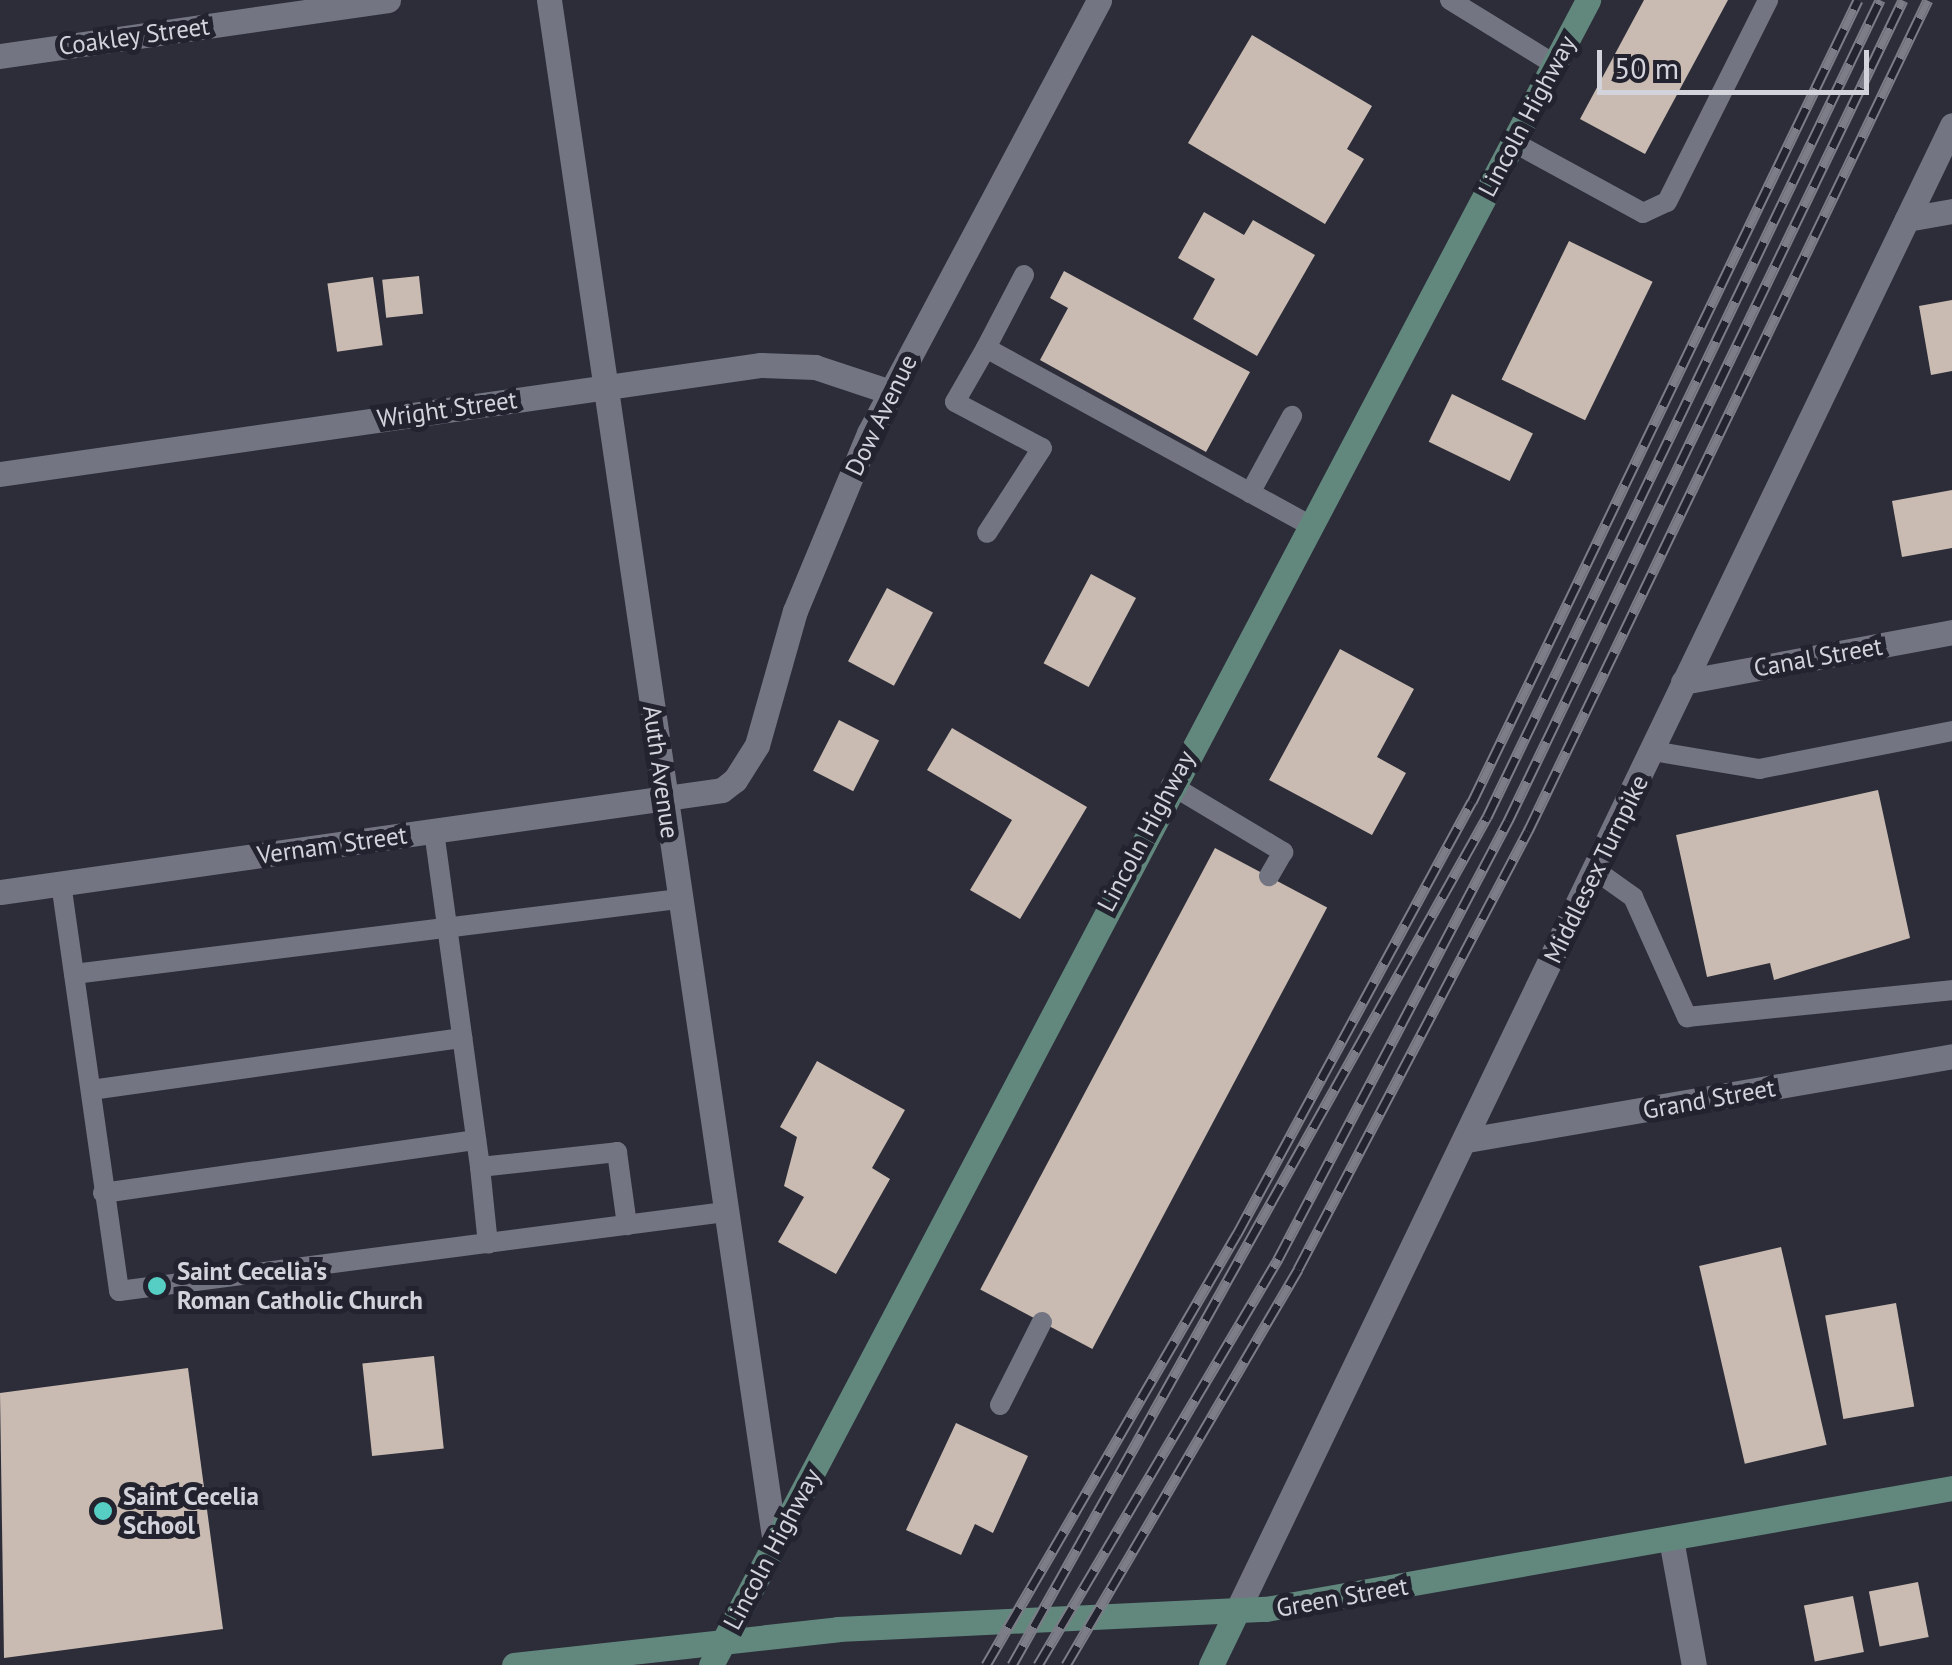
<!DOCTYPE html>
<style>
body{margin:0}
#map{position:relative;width:1952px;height:1665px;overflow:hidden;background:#2c2d39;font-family:"PT Sans",sans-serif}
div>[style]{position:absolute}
.building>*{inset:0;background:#c9bbb1;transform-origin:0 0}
.lane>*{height:20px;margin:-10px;padding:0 10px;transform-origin:10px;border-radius:10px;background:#737582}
.street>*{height:25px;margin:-12.5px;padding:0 12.5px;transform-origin:12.5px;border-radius:12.5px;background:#737582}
.secondary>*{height:25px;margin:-12.5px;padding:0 12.5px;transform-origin:12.5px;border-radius:12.5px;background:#62887e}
.rail>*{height:11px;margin-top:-5.5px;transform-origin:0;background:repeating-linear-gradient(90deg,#22232f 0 22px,#7c7d87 0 44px);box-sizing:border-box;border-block:2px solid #7c7d87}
.dots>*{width:28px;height:28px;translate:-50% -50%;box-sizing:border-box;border:5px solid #22232f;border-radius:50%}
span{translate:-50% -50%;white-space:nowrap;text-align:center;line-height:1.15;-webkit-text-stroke:10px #22232f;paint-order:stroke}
.street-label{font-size:25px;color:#d2d3db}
.poi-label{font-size:25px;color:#d2d3db;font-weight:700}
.left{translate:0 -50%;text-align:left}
.scale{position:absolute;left:1597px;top:50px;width:272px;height:45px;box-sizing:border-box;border:5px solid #d2d3db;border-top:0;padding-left:12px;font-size:30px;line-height:35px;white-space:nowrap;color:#d2d3db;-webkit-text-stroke:8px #22232f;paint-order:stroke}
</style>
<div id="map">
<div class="building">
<i style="clip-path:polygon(1644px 0,1728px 0,1645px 154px,1580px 119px)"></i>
<i style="clip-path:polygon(1252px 35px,1372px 106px,1347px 149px,1364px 159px,1325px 224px,1188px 143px)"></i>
<i style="clip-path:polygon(1204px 212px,1244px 235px,1253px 220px,1315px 255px,1257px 356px,1193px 319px,1215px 279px,1178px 258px)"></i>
<i style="left:1569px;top:241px;width:93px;height:154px;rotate:26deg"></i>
<i style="clip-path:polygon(1064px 271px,1250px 372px,1206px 452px,1040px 360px,1068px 308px,1050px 298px)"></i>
<i style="left:419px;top:276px;width:38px;height:37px;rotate:84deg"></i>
<i style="left:373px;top:277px;width:69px;height:46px;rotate:82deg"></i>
<i style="clip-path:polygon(1952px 300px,1952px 371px,1931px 375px,1919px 306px)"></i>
<i style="left:1452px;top:394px;width:90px;height:53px;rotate:26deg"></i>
<i style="clip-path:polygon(1952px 490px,1952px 548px,1902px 557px,1892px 501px)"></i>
<i style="left:1091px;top:574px;width:51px;height:101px;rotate:28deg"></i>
<i style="left:887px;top:588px;width:52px;height:83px;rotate:28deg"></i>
<i style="clip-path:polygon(1340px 649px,1414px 689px,1377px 757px,1406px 773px,1372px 835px,1269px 780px)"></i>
<i style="left:839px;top:720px;width:45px;height:57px;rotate:27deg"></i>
<i style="clip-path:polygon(952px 728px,1087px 807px,1020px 919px,970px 890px,1012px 820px,927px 770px)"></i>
<i style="clip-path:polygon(1878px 790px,1910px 938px,1774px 980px,1770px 963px,1707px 977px,1676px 835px)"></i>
<i style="left:1215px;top:848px;width:127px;height:500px;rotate:28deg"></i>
<i style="clip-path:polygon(817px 1061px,905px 1110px,872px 1168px,890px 1179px,836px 1274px,778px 1242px,804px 1197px,784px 1186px,797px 1137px,780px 1127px)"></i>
<i style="left:1781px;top:1247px;width:203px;height:84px;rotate:77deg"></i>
<i style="left:1896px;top:1303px;width:105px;height:72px;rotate:80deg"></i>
<i style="left:434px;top:1356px;width:93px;height:72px;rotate:84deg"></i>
<i style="clip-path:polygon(188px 1368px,223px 1629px,4px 1658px,0 1393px)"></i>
<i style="clip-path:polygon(956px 1423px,1028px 1456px,993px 1533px,975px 1524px,961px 1555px,906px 1530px)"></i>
<i style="left:1918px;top:1582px;width:56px;height:50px;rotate:79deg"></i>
<i style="left:1853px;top:1596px;width:57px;height:50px;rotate:79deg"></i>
</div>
<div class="lane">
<i style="left:1450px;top:0;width:122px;rotate:31.6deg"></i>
<i style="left:1513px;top:142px;width:148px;rotate:28.6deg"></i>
<i style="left:1643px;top:213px;width:26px;rotate:-25deg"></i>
<i style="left:1667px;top:202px;width:226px;rotate:-63.4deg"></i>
<i style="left:1024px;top:275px;width:82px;rotate:117.5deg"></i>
<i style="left:986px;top:348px;width:368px;rotate:28.7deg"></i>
<i style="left:986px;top:348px;width:62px;rotate:119.9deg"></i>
<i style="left:955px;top:402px;width:98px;rotate:27.9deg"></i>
<i style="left:1042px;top:448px;width:101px;rotate:122.9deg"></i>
<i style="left:1250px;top:493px;width:88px;rotate:-61.4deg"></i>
<i style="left:1653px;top:751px;width:108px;rotate:9.6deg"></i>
<i style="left:1759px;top:769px;width:197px;rotate:-11.1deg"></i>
<i style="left:1171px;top:785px;width:131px;rotate:30.9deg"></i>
<i style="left:1283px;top:852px;width:28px;rotate:120deg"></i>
<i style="left:434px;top:831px;width:339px;rotate:82.2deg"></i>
<i style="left:480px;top:1167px;width:138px;rotate:-6.2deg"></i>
<i style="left:617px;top:1152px;width:74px;rotate:82.2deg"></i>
<i style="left:1595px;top:870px;width:47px;rotate:35.4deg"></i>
<i style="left:1633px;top:897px;width:132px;rotate:65.8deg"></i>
<i style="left:1687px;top:1017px;width:266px;rotate:-5.8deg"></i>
<i style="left:61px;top:883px;width:412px;rotate:81.9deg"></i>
<i style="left:119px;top:1291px;width:611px;rotate:-7.43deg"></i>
<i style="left:74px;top:974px;width:610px;rotate:-7.07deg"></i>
<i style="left:91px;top:1090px;width:375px;rotate:-8deg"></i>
<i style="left:480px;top:1167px;width:77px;rotate:84.1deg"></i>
<i style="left:103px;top:1193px;width:377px;rotate:-8.1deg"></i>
<i style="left:1000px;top:1405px;width:93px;rotate:-63.2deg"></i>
</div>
<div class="street">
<i style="left:549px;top:0;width:1560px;rotate:81.67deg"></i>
<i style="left:0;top:56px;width:392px;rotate:-8.2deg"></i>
<i style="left:1907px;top:219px;width:46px;rotate:-10.1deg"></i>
<i style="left:0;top:474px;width:769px;rotate:-8.15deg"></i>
<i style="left:761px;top:365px;width:54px;rotate:2.1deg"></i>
<i style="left:815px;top:367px;width:79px;rotate:18.4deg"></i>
<i style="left:1683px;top:682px;width:274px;rotate:-10.5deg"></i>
<i style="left:0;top:892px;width:729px;rotate:-8.04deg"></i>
<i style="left:722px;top:790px;width:16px;rotate:-38deg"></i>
<i style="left:735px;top:780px;width:41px;rotate:-57.8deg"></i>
<i style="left:757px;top:745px;width:139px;rotate:-74.2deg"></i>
<i style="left:795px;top:611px;width:193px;rotate:-67.4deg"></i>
<i style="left:869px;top:433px;width:490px;rotate:-62deg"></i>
<i style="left:1467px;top:1140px;width:492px;rotate:-9.8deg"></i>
<i style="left:1671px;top:1539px;width:128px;rotate:79.7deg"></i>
<i style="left:1236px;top:1613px;width:1651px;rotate:-64.3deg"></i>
</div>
<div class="secondary">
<i style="left:514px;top:1665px;width:326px;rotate:-6.3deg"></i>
<i style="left:838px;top:1629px;width:428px;rotate:-2.7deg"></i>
<i style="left:1266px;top:1609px;width:697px;rotate:-10deg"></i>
<i style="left:711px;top:1665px;width:1882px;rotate:-62.22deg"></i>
<i style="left:1211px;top:1665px;width:58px;rotate:-64.3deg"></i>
</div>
<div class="rail">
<i style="left:986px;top:1665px;width:499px;rotate:-59.8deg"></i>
<i style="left:1237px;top:1234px;width:492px;rotate:-61.5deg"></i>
<i style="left:1472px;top:802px;width:890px;rotate:-64.3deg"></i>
<i style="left:1012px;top:1665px;width:972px;rotate:-60.75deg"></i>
<i style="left:1487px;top:817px;width:907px;rotate:-64.31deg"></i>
<i style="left:1038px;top:1665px;width:472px;rotate:-59.4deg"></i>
<i style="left:1278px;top:1259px;width:495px;rotate:-62.3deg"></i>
<i style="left:1508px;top:821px;width:911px;rotate:-64.31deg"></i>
<i style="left:1066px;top:1665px;width:459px;rotate:-59.6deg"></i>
<i style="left:1298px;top:1269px;width:495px;rotate:-62.3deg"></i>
<i style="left:1528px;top:831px;width:922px;rotate:-64.3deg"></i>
</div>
<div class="dots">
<i style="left:157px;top:1286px;background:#56cec3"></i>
<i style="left:103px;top:1511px;background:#56cec3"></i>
</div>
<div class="street-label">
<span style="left:134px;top:36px;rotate:-8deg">Coakley Street</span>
<span style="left:1527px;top:116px;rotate:-62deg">Lincoln Highway</span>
<span style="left:447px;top:409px;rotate:-8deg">Wright Street</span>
<span style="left:881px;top:415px;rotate:-64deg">Dow Avenue</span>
<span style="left:1818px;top:657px;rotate:-10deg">Canal Street</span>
<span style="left:661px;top:772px;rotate:82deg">Auth Avenue</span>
<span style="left:1146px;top:831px;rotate:-62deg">Lincoln Highway</span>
<span style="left:332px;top:845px;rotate:-8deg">Vernam Street</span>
<span style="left:1596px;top:869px;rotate:-64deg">Middlesex Turnpike</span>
<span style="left:1709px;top:1099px;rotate:-10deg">Grand Street</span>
<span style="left:772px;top:1549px;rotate:-62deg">Lincoln Highway</span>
<span style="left:1342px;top:1597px;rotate:-10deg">Green Street</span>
</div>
<div class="poi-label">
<span class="left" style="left:177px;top:1286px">Saint Cecelia's<br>Roman Catholic Church</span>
<span class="left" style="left:123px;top:1511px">Saint Cecelia<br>School</span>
</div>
<div class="scale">50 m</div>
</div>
